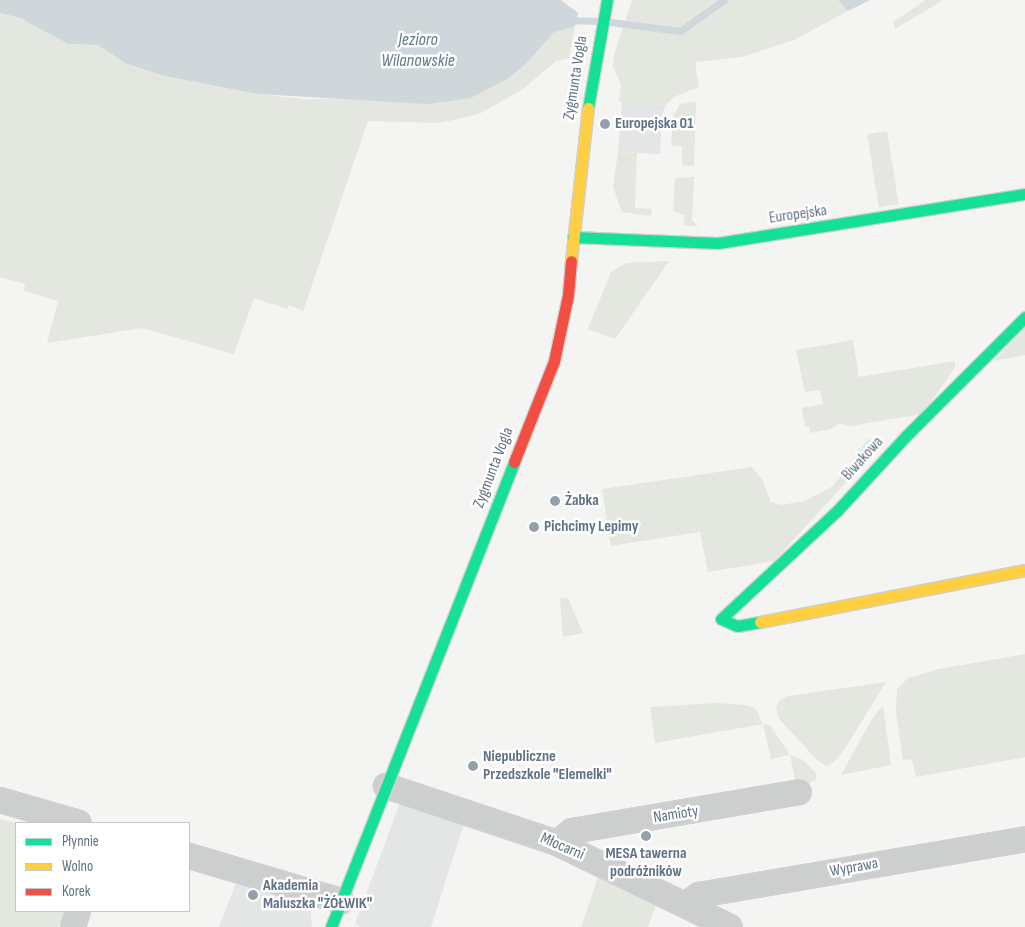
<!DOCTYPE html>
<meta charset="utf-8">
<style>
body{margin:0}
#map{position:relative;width:1025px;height:927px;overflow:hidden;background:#f4f4f2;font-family:"Sofia Sans Condensed",sans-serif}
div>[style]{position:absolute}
.built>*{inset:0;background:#e4e6e5}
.green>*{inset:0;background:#e3e7e0;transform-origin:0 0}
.water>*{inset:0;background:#d0d7da}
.stream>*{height:7px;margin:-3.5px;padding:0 3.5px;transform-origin:3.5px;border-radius:3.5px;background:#d0d7da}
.roads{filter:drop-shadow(1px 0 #cfd1d2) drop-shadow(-1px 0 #cfd1d2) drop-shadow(0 1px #cfd1d2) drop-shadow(0 -1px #cfd1d2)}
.street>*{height:24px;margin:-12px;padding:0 12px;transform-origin:12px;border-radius:12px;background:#cdcfcf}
.fast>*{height:11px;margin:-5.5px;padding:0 5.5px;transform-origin:5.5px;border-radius:5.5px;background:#16e098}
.slow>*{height:11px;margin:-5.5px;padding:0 5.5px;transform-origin:5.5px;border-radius:5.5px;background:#ffcf43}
.jam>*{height:11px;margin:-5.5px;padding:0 5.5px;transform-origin:5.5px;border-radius:5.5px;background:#f24e42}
.dots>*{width:14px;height:14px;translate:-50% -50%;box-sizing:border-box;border:2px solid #fff;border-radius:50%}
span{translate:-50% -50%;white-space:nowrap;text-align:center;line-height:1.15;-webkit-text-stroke:5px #fff;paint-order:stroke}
.street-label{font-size:16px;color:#627285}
.poi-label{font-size:16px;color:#627285;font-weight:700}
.left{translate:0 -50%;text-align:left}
.water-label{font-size:18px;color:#627a89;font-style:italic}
.legend{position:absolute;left:15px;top:822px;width:175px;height:90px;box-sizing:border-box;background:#fff;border:1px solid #c0c7ce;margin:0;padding:6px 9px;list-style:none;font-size:15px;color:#627285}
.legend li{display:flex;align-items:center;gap:10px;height:25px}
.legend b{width:25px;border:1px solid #c0c7ce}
</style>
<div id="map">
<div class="built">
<i style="clip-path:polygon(622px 102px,666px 105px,662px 114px,660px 154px,618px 152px)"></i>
<i style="clip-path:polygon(401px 800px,465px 820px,431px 927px,361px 927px,355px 924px)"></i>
<i style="clip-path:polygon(236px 883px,310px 906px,312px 927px,219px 927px)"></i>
</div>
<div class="green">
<i style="clip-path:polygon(632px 0,838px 0,848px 11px,794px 40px,742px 57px,695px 62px,699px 87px,674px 97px,666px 105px,619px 102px,621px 84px,613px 67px,614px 55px)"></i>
<i style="clip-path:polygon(926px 0,943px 0,895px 29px,893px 22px)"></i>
<i style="clip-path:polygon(0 13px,20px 18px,68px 44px,98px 45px,125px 63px,257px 94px,304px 99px,471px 98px,506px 80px,527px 63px,553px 33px,575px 26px,569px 58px,556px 61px,523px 89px,479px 114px,440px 123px,368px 121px,303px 311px,289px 305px,287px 309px,254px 298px,234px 354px,142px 328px,47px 343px,58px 301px,24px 291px,25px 284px,0 277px)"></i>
<i style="clip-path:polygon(696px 102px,694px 166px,682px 165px,682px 146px,671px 145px,673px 117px,680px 104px)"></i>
<i style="left:887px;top:131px;width:74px;height:20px;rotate:81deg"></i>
<i style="clip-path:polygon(618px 152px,637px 153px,635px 208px,652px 209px,651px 216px,622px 212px,613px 187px)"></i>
<i style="clip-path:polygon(694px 177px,692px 220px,698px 227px,684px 225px,684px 215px,673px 211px,675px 178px)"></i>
<i style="clip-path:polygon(669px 261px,615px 339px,588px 329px,611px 272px,626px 263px)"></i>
<i style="clip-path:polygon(1025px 327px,1025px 355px,994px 361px)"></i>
<i style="clip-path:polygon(853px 340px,859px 377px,955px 361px,955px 368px,922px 414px,850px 426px,840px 423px,831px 429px,810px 433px,810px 427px,805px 427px,802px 408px,823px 404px,820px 390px,805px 392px,796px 350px)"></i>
<i style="clip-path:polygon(868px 439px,884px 441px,774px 561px,708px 572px,700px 532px,611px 546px,602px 489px,752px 467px,763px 481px,771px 502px,781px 505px,805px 501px,833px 486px)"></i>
<i style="clip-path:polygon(560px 598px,568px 598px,583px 633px,563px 637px)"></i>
<i style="clip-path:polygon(1025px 654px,1025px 757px,916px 777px,912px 759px,903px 760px,896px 713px,897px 689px,908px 678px,939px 669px)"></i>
<i style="clip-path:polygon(886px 682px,846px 747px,834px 762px,826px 766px,818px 761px,779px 719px,776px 708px,779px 701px,788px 696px)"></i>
<i style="clip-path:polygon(718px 703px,745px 705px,756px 709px,763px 724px,770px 725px,790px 755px,803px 760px,816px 773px,816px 780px,797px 788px,790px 755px,771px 759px,763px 724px,655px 743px,650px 707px)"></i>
<i style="clip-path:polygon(883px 705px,891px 765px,841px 775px,872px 719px)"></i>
<i style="clip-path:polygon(0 819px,16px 823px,16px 911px,64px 911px,59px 927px,0 927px)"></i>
<i style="clip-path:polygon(600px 871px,658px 899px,648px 927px,581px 927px)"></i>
</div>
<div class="water">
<i style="clip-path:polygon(0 0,561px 0,578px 13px,575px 26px,553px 33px,527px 63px,506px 80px,471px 98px,427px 104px,257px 94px,161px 75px,125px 63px,98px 45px,68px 44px,20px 18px,0 13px)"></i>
<i style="clip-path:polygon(838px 0,870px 0,848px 11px)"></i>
</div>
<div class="stream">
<i style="left:567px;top:20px;width:32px;rotate:2deg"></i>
<i style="left:610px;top:22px;width:71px;rotate:7.3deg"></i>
<i style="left:680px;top:31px;width:54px;rotate:-35.2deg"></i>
</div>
<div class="roads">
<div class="street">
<i style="left:386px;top:786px;width:180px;rotate:18.4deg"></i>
<i style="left:557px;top:843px;width:192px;rotate:25.9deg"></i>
<i style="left:0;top:800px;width:82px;rotate:16.2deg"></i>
<i style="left:557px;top:843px;width:19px;rotate:-39deg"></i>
<i style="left:572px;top:831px;width:230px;rotate:-9.7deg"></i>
<i style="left:189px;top:856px;width:159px;rotate:16.5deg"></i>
<i style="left:686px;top:904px;width:16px;rotate:-35deg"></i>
<i style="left:699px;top:895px;width:331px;rotate:-9.7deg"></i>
<i style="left:73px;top:927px;width:17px;rotate:-73deg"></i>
</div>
<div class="fast">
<i style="left:588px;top:108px;width:110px;rotate:-80deg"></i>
<i style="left:573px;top:237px;width:145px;rotate:2.4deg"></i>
<i style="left:718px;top:243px;width:311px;rotate:-9.1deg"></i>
<i style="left:760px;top:622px;width:23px;rotate:170deg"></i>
<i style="left:737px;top:626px;width:17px;rotate:-156deg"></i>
<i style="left:721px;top:619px;width:158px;rotate:-43deg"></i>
<i style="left:837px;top:511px;width:103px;rotate:-47.4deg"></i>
<i style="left:907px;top:435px;width:167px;rotate:-45deg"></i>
<i style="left:331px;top:927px;width:500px;rotate:-68.5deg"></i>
</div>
<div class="slow">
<i style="left:571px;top:261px;width:154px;rotate:-83.7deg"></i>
<i style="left:760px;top:622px;width:270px;rotate:-11.1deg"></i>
</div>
<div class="jam">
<i style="left:514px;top:462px;width:109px;rotate:-68.4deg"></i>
<i style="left:554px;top:361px;width:67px;rotate:-78deg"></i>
<i style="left:568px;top:295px;width:34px;rotate:-85deg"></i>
</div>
</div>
<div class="dots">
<i style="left:605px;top:124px;background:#95a0ab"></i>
<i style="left:555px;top:501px;background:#95a0ab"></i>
<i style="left:534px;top:527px;background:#95a0ab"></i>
<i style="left:473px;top:766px;background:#95a0ab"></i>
<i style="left:646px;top:836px;background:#95a0ab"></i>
<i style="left:253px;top:895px;background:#95a0ab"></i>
</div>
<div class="street-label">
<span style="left:576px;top:78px;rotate:-81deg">Zygmunta Vogla</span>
<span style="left:798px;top:215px;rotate:-8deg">Europejska</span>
<span style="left:863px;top:459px;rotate:-48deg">Biwakowa</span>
<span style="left:494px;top:468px;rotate:-69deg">Zygmunta Vogla</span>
<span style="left:676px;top:815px;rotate:-9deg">Namioty</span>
<span style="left:562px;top:847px;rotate:23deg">Młocarni</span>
<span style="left:854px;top:868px;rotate:-10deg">Wyprawa</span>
</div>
<div class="poi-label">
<span class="left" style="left:615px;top:124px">Europejska 01</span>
<span class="left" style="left:565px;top:501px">Żabka</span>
<span class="left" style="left:544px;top:527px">Pichcimy Lepimy</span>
<span class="left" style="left:483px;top:766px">Niepubliczne<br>Przedszkole "Elemelki"</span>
<span style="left:646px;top:863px">MESA tawerna<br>podróżników</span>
<span class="left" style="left:263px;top:895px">Akademia<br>Maluszka "ŻÓŁWIK"</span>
</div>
<div class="water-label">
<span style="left:418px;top:51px">Jezioro<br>Wilanowskie</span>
</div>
<ul class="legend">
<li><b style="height:6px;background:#16e098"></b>Płynnie</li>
<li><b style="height:6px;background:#ffcf43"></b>Wolno</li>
<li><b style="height:6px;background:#f24e42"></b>Korek</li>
</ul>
</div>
